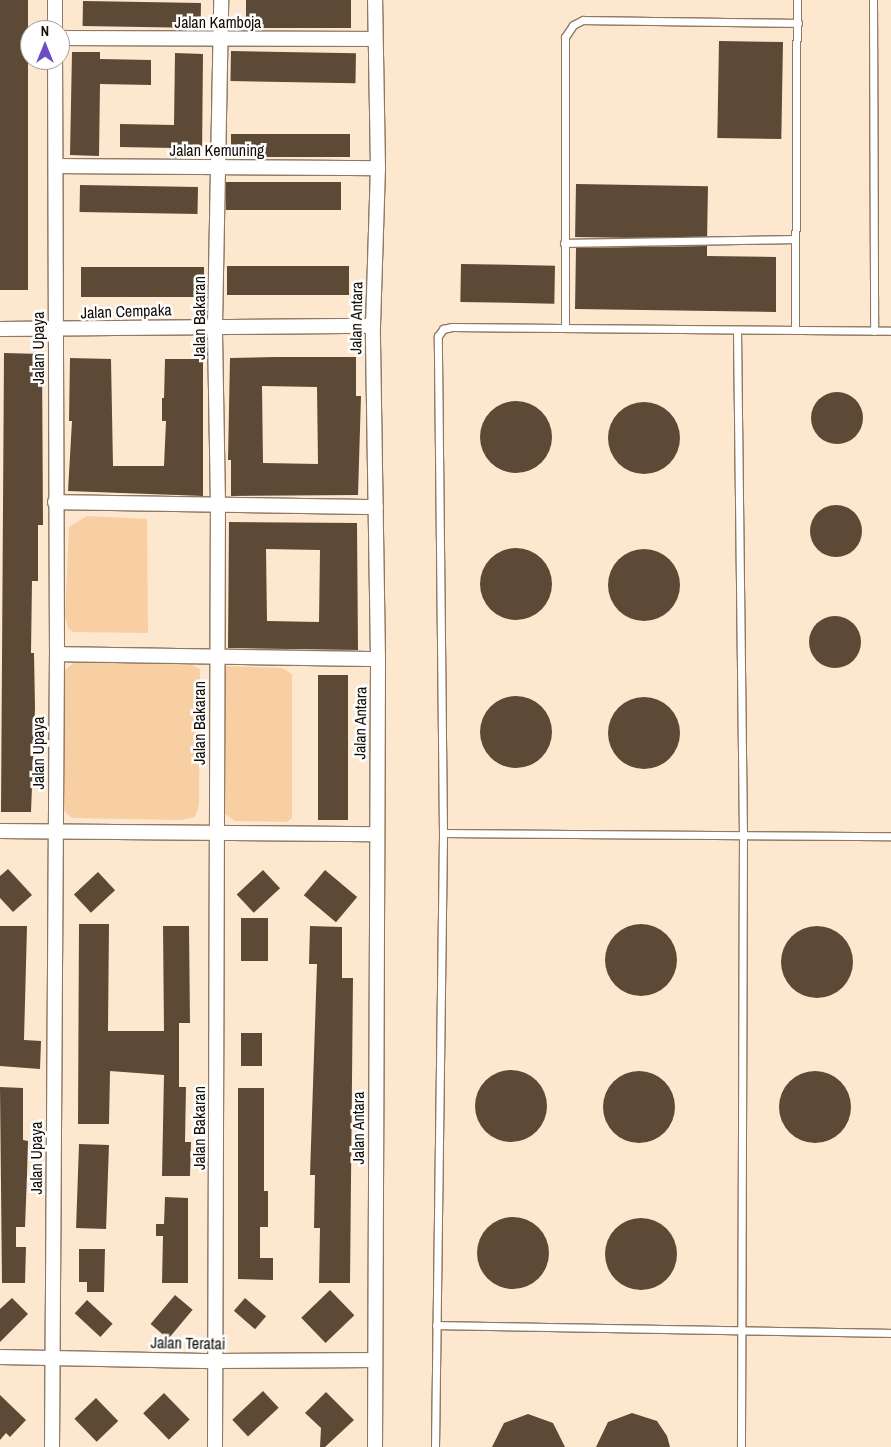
<!DOCTYPE html>
<style>
body{margin:0}
#map{position:relative;width:891px;height:1447px;overflow:hidden;background:#fde7cf;font-family:"Archivo Narrow",sans-serif}
div>[style]{position:absolute}
.green>*{inset:0;background:#f8cfa3}
.building>*{inset:0;background:#5d4a36;transform-origin:0 0}
.round{border-radius:50%}
.roads{filter:drop-shadow(1px 0 #8e7a64) drop-shadow(-1px 0 #8e7a64) drop-shadow(0 1px #8e7a64) drop-shadow(0 -1px #8e7a64)}
.service>*{height:7px;margin:-3.5px;padding:0 3.5px;transform-origin:3.5px;border-radius:3.5px;background:#fff}
.minor>*{height:14px;margin:-7px;padding:0 7px;transform-origin:7px;border-radius:7px;background:#fff}
span{translate:-50% -50%;white-space:nowrap;text-align:center;line-height:1.15;-webkit-text-stroke:5px #fff;paint-order:stroke}
.street-label{font-size:16px;color:#140d06}
.north{position:absolute;left:20px;top:20px;width:50px;height:50px;box-sizing:border-box;background:#fff;border:1px solid #a19e9b;border-radius:50%;rotate:0deg;font-size:14px;font-weight:700;line-height:20px;text-align:center;color:#140d06}
.north::after{content:'';display:block;margin:auto;width:18px;height:22px;background:#6d4cc6;clip-path:polygon(50% 0,100% 100%,50% 72%,0 100%)}
</style>
<div id="map">
<div class="green">
<i style="clip-path:polygon(87px 516px,147px 519px,148px 633px,73px 632px,68px 628px,65px 616px,69px 527px)"></i>
<i style="clip-path:polygon(77px 660px,188px 663px,200px 669px,199px 805px,195px 817px,181px 820px,72px 818px,62px 809px,65px 670px)"></i>
<i style="clip-path:polygon(226px 666px,282px 668px,292px 674px,292px 818px,287px 822px,235px 821px,225px 814px,221px 804px,222px 677px)"></i>
</div>
<div class="building">
<i style="left:0;top:0;width:28px;height:290px"></i>
<i style="left:246px;top:0;width:105px;height:28px"></i>
<i style="left:83px;top:1px;width:118px;height:25px;rotate:1deg"></i>
<i style="left:719px;top:41px;width:64px;height:97px;rotate:1deg"></i>
<i style="left:231px;top:51px;width:125px;height:30px;rotate:1deg"></i>
<i style="clip-path:polygon(72px 52px,100px 52px,100px 59px,151px 60px,151px 85px,100px 84px,99px 156px,70px 155px)"></i>
<i style="clip-path:polygon(175px 53px,203px 54px,202px 158px,173px 158px,173px 148px,120px 147px,120px 124px,174px 125px)"></i>
<i style="left:231px;top:134px;width:119px;height:23px"></i>
<i style="left:226px;top:182px;width:115px;height:28px"></i>
<i style="left:576px;top:184px;width:132px;height:53px;rotate:1deg"></i>
<i style="left:80px;top:185px;width:118px;height:27px;rotate:1deg"></i>
<i style="clip-path:polygon(707px 246px,707px 256px,776px 257px,776px 312px,575px 309px,576px 248px)"></i>
<i style="left:461px;top:264px;width:94px;height:38px;rotate:1deg"></i>
<i style="left:227px;top:266px;width:122px;height:29px"></i>
<i style="left:81px;top:267px;width:123px;height:30px"></i>
<i style="clip-path:polygon(4px 353px,42px 354px,43px 525px,38px 525px,38px 581px,32px 581px,31px 653px,34px 653px,35px 708px,31px 812px,1px 812px)"></i>
<i style="clip-path:polygon(evenodd,275px 357px,356px 357px,356px 396px,361px 396px,358px 495px,231px 496px,231px 460px,228px 460px,230px 358px,275px 357px,262px 386px,317px 387px,318px 464px,263px 463px,262px 386px)"></i>
<i style="clip-path:polygon(70px 358px,111px 359px,113px 466px,164px 466px,166px 421px,162px 421px,162px 398px,164px 398px,165px 359px,203px 359px,203px 496px,68px 491px,72px 421px,69px 421px)"></i>
<i class="round" style="left:811px;top:392px;width:52px;height:52px"></i>
<i class="round" style="left:480px;top:401px;width:72px;height:72px"></i>
<i class="round" style="left:608px;top:402px;width:72px;height:72px"></i>
<i class="round" style="left:810px;top:505px;width:52px;height:52px"></i>
<i style="clip-path:polygon(evenodd,229px 522px,357px 523px,358px 650px,228px 648px,229px 522px,266px 549px,320px 550px,319px 622px,267px 621px,266px 549px)"></i>
<i class="round" style="left:480px;top:548px;width:72px;height:72px"></i>
<i class="round" style="left:608px;top:549px;width:72px;height:72px"></i>
<i class="round" style="left:809px;top:616px;width:52px;height:52px"></i>
<i style="left:318px;top:675px;width:30px;height:145px"></i>
<i class="round" style="left:480px;top:696px;width:72px;height:72px"></i>
<i class="round" style="left:608px;top:697px;width:72px;height:72px"></i>
<i style="clip-path:polygon(8px 869px,32px 895px,13px 912px,0 898px,0 876px)"></i>
<i style="left:263px;top:870px;width:25px;height:36px;rotate:47deg"></i>
<i style="left:325px;top:870px;width:42px;height:33px;rotate:40deg"></i>
<i style="left:98px;top:872px;width:25px;height:33px;rotate:47deg"></i>
<i style="left:241px;top:918px;width:27px;height:43px"></i>
<i class="round" style="left:605px;top:924px;width:72px;height:72px"></i>
<i style="clip-path:polygon(79px 924px,109px 924px,108px 1031px,164px 1031px,163px 926px,189px 926px,190px 1023px,179px 1023px,179px 1087px,186px 1087px,185px 1142px,191px 1142px,190px 1176px,162px 1176px,164px 1075px,110px 1071px,109px 1124px,78px 1124px)"></i>
<i class="round" style="left:781px;top:926px;width:72px;height:72px"></i>
<i style="clip-path:polygon(0 926px,27px 926px,24px 1040px,41px 1041px,40px 1069px,0 1066px)"></i>
<i style="clip-path:polygon(310px 926px,342px 927px,342px 978px,353px 978px,350px 1283px,319px 1283px,320px 1228px,314px 1228px,315px 1175px,310px 1175px,317px 964px,309px 964px)"></i>
<i style="left:241px;top:1033px;width:21px;height:33px"></i>
<i class="round" style="left:475px;top:1070px;width:72px;height:72px"></i>
<i class="round" style="left:779px;top:1071px;width:72px;height:72px"></i>
<i class="round" style="left:603px;top:1071px;width:72px;height:72px"></i>
<i style="clip-path:polygon(0 1087px,23px 1088px,23px 1140px,28px 1141px,27px 1175px,25px 1227px,16px 1227px,16px 1247px,26px 1247px,25px 1283px,2px 1283px)"></i>
<i style="clip-path:polygon(238px 1088px,264px 1088px,264px 1191px,268px 1191px,268px 1227px,260px 1227px,260px 1258px,273px 1258px,273px 1280px,238px 1279px)"></i>
<i style="left:79px;top:1144px;width:30px;height:84px;rotate:2deg"></i>
<i style="clip-path:polygon(165px 1197px,188px 1198px,188px 1283px,162px 1283px,163px 1236px,156px 1236px,156px 1224px,164px 1224px)"></i>
<i class="round" style="left:477px;top:1217px;width:72px;height:72px"></i>
<i class="round" style="left:605px;top:1218px;width:72px;height:72px"></i>
<i style="clip-path:polygon(79px 1249px,105px 1249px,104px 1292px,87px 1292px,87px 1282px,79px 1282px)"></i>
<i style="left:330px;top:1290px;width:35px;height:40px;rotate:46deg"></i>
<i style="left:175px;top:1295px;width:23px;height:38px;rotate:40deg"></i>
<i style="clip-path:polygon(12px 1298px,28px 1314px,0 1342px,0 1309px)"></i>
<i style="left:245px;top:1298px;width:28px;height:17px;rotate:41deg"></i>
<i style="left:87px;top:1300px;width:35px;height:18px;rotate:43deg"></i>
<i style="left:263px;top:1391px;width:23px;height:42px;rotate:47deg"></i>
<i style="clip-path:polygon(326px 1392px,354px 1420px,325px 1447px,320px 1447px,321px 1428px,305px 1413px)"></i>
<i style="left:164px;top:1393px;width:37px;height:29px;rotate:46deg"></i>
<i style="clip-path:polygon(0 1395px,26px 1420px,10px 1437px,6px 1433px,0 1440px)"></i>
<i style="left:96px;top:1398px;width:32px;height:30px;rotate:46deg"></i>
<i style="clip-path:polygon(632px 1413px,657px 1421px,667px 1436px,670px 1447px,596px 1447px,608px 1422px)"></i>
<i style="clip-path:polygon(528px 1414px,553px 1423px,565px 1447px,492px 1447px,504px 1423px)"></i>
</div>
<div class="roads">
<div class="service">
<i style="left:873px;top:0;width:331px;rotate:89.8deg"></i>
<i style="left:564px;top:243px;width:231px;rotate:-1deg"></i>
<i style="left:565px;top:328px;width:291px;rotate:-90deg"></i>
<i style="left:565px;top:37px;width:14px;rotate:-56deg"></i>
<i style="left:573px;top:25px;width:11px;rotate:-27deg"></i>
<i style="left:583px;top:20px;width:215px;rotate:0.8deg"></i>
<i style="left:795px;top:330px;width:330px;rotate:-89.7deg"></i>
<i style="left:737px;top:331px;width:502px;rotate:89.32deg"></i>
<i style="left:743px;top:833px;width:614px;rotate:90.19deg"></i>
<i style="left:443px;top:833px;width:448px;rotate:0.4deg"></i>
<i style="left:436px;top:1325px;width:455px;rotate:1deg"></i>
<i style="left:435px;top:1447px;width:614px;rotate:-89.25deg"></i>
<i style="left:443px;top:833px;width:497px;rotate:-90.6deg"></i>
<i style="left:438px;top:336px;width:9px;rotate:-54deg"></i>
<i style="left:443px;top:329px;width:9px;rotate:-13deg"></i>
<i style="left:452px;top:327px;width:439px;rotate:0.5deg"></i>
</div>
<div class="minor">
<i style="left:55px;top:0;width:30px;rotate:90deg"></i>
<i style="left:60px;top:38px;width:315px;rotate:0.2deg"></i>
<i style="left:57px;top:166px;width:321px;rotate:0.4deg"></i>
<i style="left:0;top:329px;width:373px;rotate:-0.5deg"></i>
<i style="left:55px;top:502px;width:321px;rotate:0.9deg"></i>
<i style="left:57px;top:654px;width:321px;rotate:0.9deg"></i>
<i style="left:0;top:831px;width:376px;rotate:0.5deg"></i>
<i style="left:0;top:1357px;width:216px;rotate:1.1deg"></i>
<i style="left:216px;top:1361px;width:159px;rotate:-0.4deg"></i>
<i style="left:52px;top:1447px;width:793px;rotate:-89.64deg"></i>
<i style="left:57px;top:654px;width:594px;rotate:-90.19deg"></i>
<i style="left:215px;top:1447px;width:942px;rotate:-89.82deg"></i>
<i style="left:218px;top:505px;width:180px;rotate:-91deg"></i>
<i style="left:215px;top:325px;width:325px;rotate:-88.9deg"></i>
<i style="left:375px;top:1447px;width:788px;rotate:-89.78deg"></i>
<i style="left:378px;top:659px;width:333px;rotate:-90.9deg"></i>
<i style="left:373px;top:326px;width:158px;rotate:-88.2deg"></i>
<i style="left:378px;top:168px;width:168px;rotate:-91deg"></i>
</div>
</div>
<div class="street-label">
<span style="left:218px;top:22px">Jalan Kamboja</span>
<span style="left:217px;top:150px">Jalan Kemuning</span>
<span style="left:126px;top:311px;rotate:-2deg">Jalan Cempaka</span>
<span style="left:199px;top:318px;rotate:-90deg">Jalan Bakaran</span>
<span style="left:356px;top:318px;rotate:-89deg">Jalan Antara</span>
<span style="left:38px;top:348px;rotate:-90deg">Jalan Upaya</span>
<span style="left:199px;top:723px;rotate:-90deg">Jalan Bakaran</span>
<span style="left:360px;top:723px;rotate:-89deg">Jalan Antara</span>
<span style="left:38px;top:753px;rotate:-90deg">Jalan Upaya</span>
<span style="left:199px;top:1128px;rotate:-90deg">Jalan Bakaran</span>
<span style="left:358px;top:1128px;rotate:-90deg">Jalan Antara</span>
<span style="left:36px;top:1158px;rotate:-90deg">Jalan Upaya</span>
<span style="left:188px;top:1343px;rotate:1deg">Jalan Teratai</span>
</div>
<div class="north">N</div>
</div>
